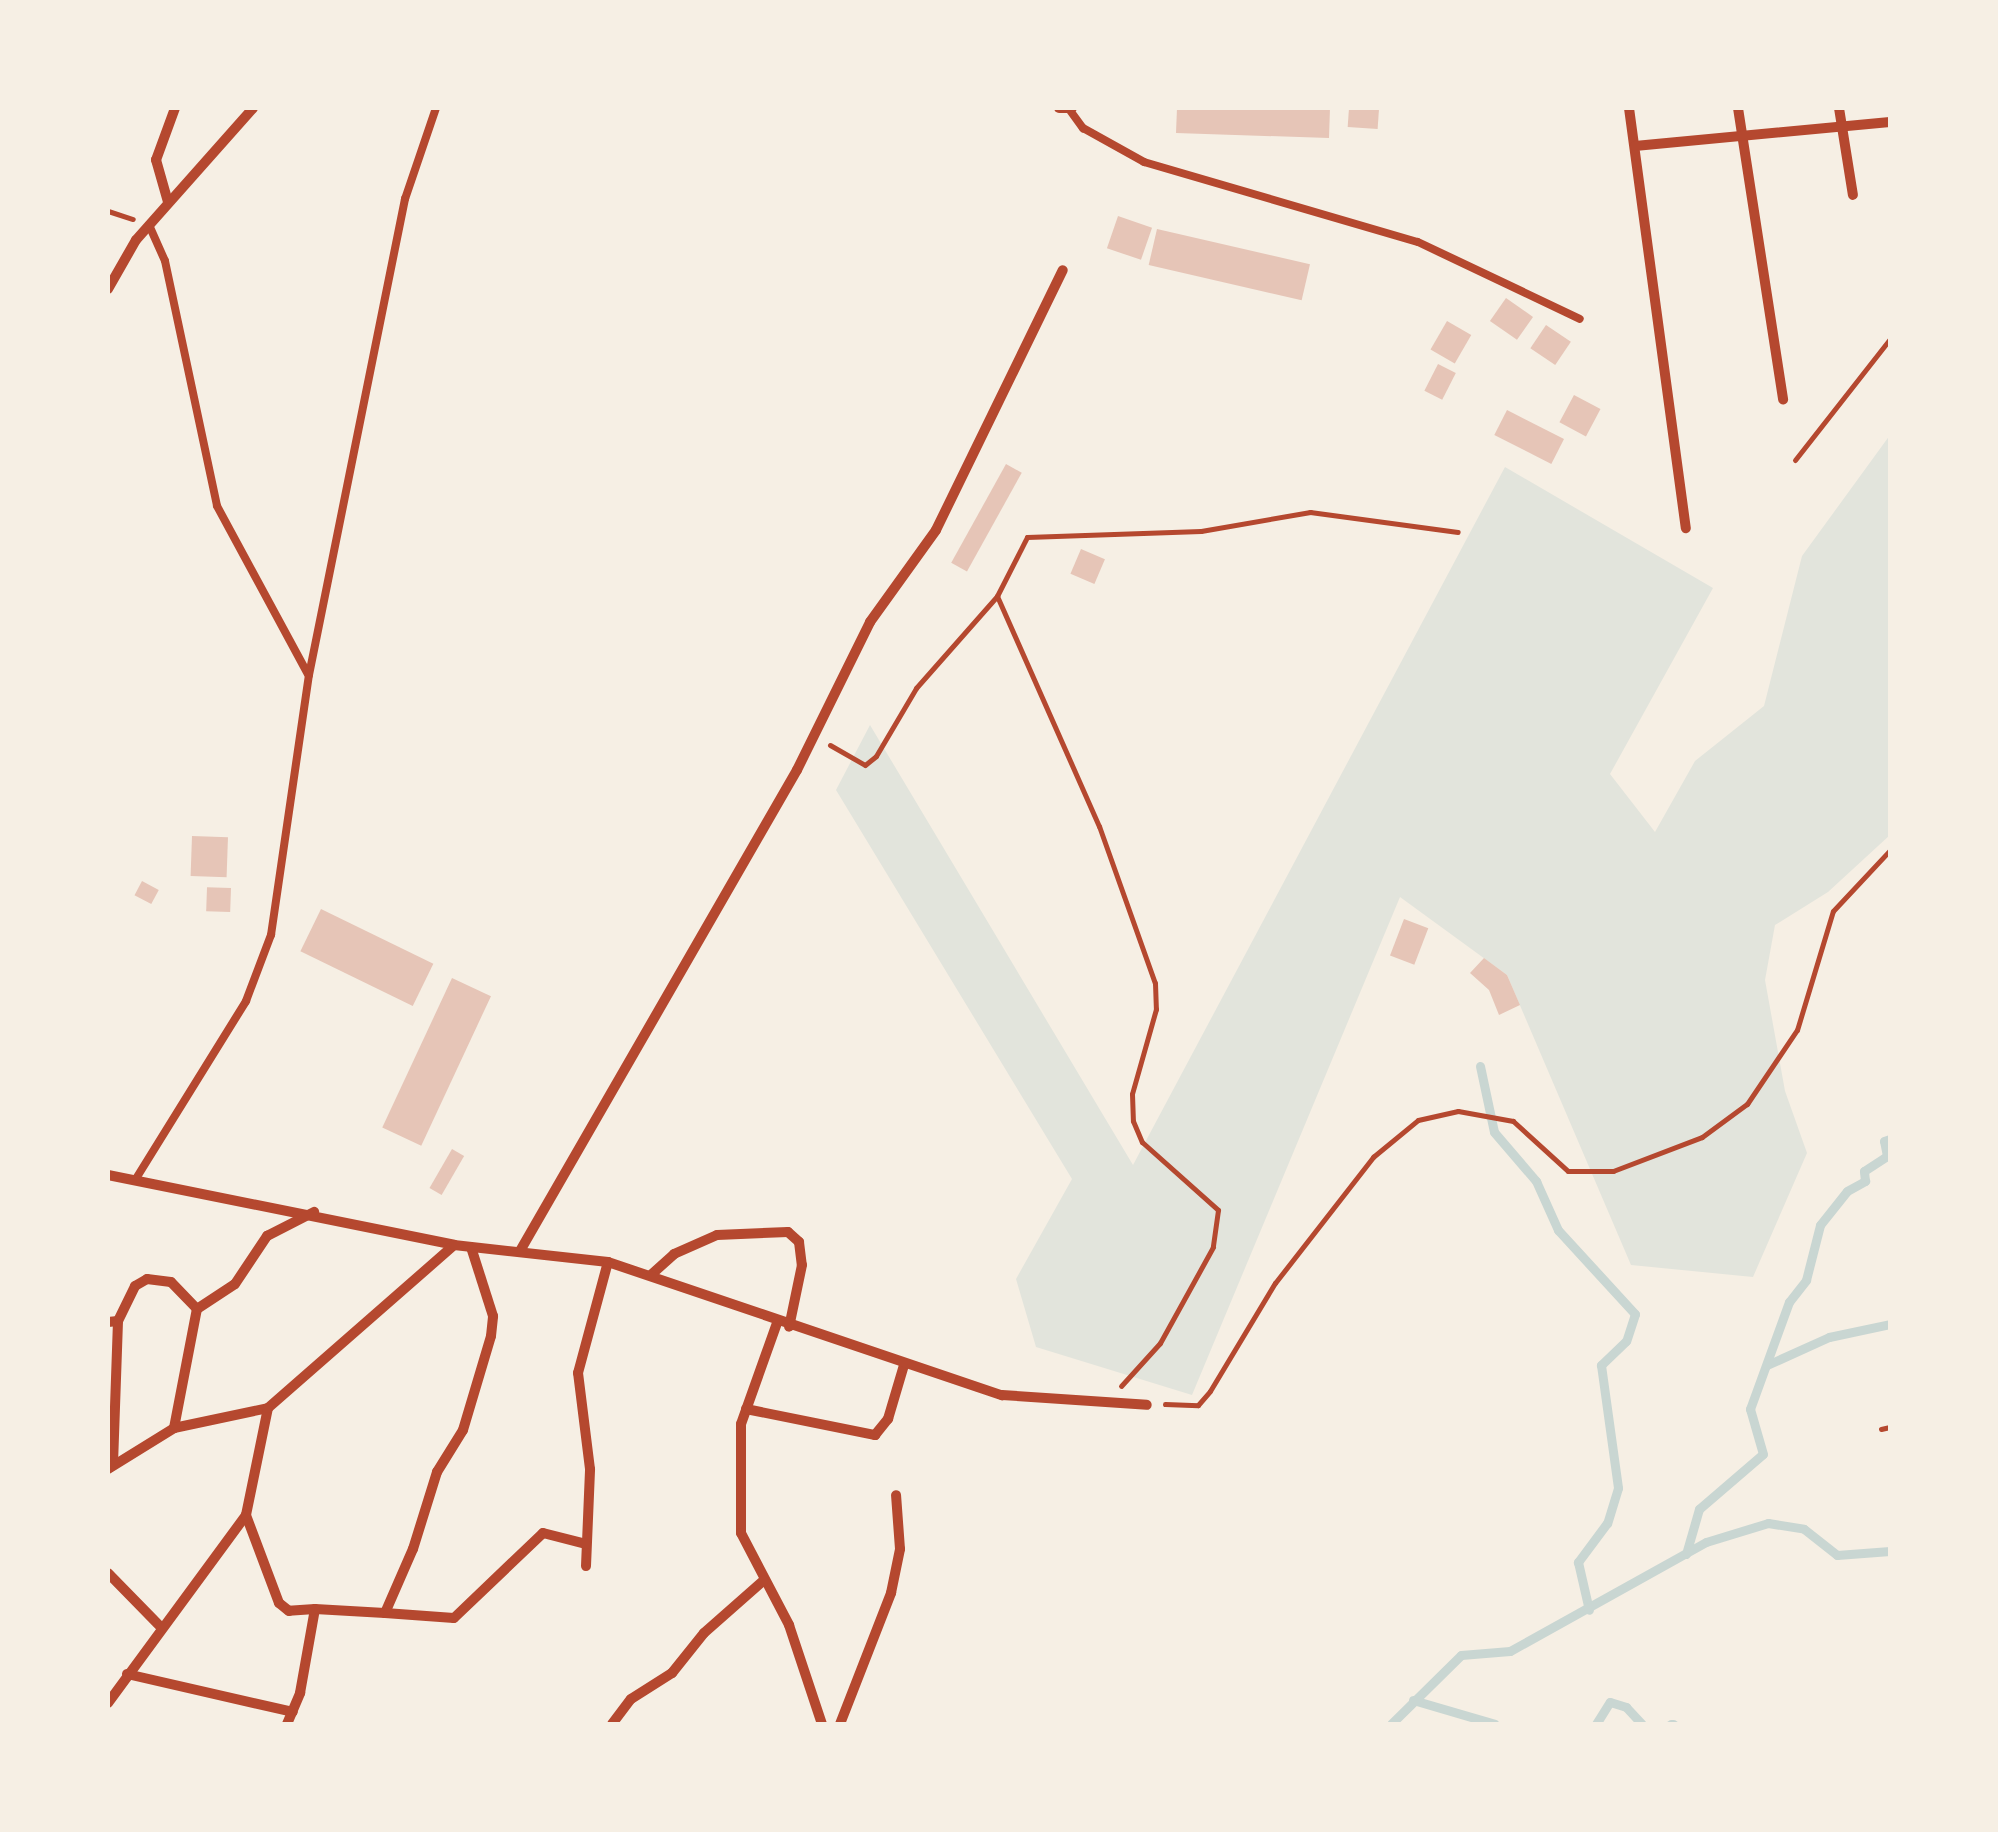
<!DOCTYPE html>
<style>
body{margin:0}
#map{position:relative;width:1998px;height:1832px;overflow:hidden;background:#f6efe4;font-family:"Crimson Pro",serif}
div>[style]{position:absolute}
.green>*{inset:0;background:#e2e4dc}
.stream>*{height:9px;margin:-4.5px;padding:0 4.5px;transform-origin:4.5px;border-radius:4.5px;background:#c9d6d2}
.building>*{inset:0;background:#e6c5b7;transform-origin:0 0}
.path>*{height:5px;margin:-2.5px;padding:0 2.5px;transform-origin:2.5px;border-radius:2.5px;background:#b5482f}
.service>*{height:8px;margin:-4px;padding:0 4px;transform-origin:4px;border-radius:4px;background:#b5482f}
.minor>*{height:10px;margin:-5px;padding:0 5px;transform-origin:5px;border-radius:5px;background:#b5482f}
span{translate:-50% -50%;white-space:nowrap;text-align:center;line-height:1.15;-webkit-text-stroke:10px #f6efe4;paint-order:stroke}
.frame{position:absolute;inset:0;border:110px solid #f6efe4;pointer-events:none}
</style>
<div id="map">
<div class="green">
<i style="clip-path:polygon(1890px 435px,1890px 835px,1828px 892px,1775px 925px,1765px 980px,1785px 1091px,1807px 1153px,1753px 1277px,1631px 1265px,1507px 975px,1400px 897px,1192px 1395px,1036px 1347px,1016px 1279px,1072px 1179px,836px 790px,870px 725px,1133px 1165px,1505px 467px,1713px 588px,1610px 774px,1655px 832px,1695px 761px,1764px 706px,1802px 556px)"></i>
</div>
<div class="stream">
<i style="left:1480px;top:1066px;width:67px;rotate:78deg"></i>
<i style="left:1494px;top:1132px;width:65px;rotate:49.4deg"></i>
<i style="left:1536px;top:1181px;width:54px;rotate:65.8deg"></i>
<i style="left:1558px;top:1230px;width:114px;rotate:47.5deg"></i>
<i style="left:1635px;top:1314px;width:28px;rotate:108deg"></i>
<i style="left:1626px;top:1341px;width:35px;rotate:136deg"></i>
<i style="left:1601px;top:1365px;width:124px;rotate:82.1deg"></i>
<i style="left:1618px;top:1488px;width:37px;rotate:107deg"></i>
<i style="left:1607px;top:1523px;width:49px;rotate:126.6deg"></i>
<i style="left:1578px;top:1562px;width:49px;rotate:77.1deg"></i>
<i style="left:1767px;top:1365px;width:68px;rotate:-24.3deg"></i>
<i style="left:1829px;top:1337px;width:62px;rotate:-12deg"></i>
<i style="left:1686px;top:1554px;width:47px;rotate:-73.9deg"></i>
<i style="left:1699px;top:1509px;width:84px;rotate:-40.7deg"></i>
<i style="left:1763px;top:1454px;width:47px;rotate:-106.1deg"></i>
<i style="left:1750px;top:1409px;width:114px;rotate:-70deg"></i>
<i style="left:1789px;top:1302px;width:28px;rotate:-52deg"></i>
<i style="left:1806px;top:1280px;width:57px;rotate:-75.7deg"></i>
<i style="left:1820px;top:1225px;width:43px;rotate:-51.5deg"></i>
<i style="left:1847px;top:1191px;width:21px;rotate:-29deg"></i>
<i style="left:1865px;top:1181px;width:10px;rotate:-96deg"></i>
<i style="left:1864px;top:1171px;width:27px;rotate:-33deg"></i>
<i style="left:1887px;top:1156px;width:15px;rotate:-101deg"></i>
<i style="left:1884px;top:1141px;width:6px;rotate:-18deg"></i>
<i style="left:1413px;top:1700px;width:85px;rotate:16.3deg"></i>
<i style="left:1391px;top:1724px;width:98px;rotate:-44.6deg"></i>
<i style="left:1461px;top:1655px;width:49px;rotate:-4.7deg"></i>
<i style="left:1510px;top:1651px;width:224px;rotate:-29.1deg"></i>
<i style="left:1706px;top:1542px;width:65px;rotate:-17deg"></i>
<i style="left:1768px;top:1523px;width:36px;rotate:9deg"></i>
<i style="left:1804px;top:1529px;width:42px;rotate:38.2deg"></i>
<i style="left:1837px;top:1555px;width:53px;rotate:-4.3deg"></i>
<i style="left:1596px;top:1724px;width:26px;rotate:-58deg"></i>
<i style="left:1610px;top:1702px;width:17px;rotate:17deg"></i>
<i style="left:1626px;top:1707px;width:23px;rotate:47deg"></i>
<i style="left:1671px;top:1724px;width:2px"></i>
</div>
<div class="building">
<i style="clip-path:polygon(1177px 108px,1330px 108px,1329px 138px,1176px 133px)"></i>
<i style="left:1349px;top:108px;width:30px;height:19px;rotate:4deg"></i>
<i style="left:1118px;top:216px;width:36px;height:34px;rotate:19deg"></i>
<i style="left:1157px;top:229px;width:157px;height:37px;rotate:13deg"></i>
<i style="left:1506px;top:298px;width:33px;height:28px;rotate:35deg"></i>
<i style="left:1447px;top:321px;width:28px;height:33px;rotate:30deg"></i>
<i style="left:1546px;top:325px;width:30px;height:28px;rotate:34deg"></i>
<i style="left:1438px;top:364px;width:20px;height:30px;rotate:27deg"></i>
<i style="left:1574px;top:395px;width:30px;height:31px;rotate:28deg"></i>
<i style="left:1507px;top:410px;width:64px;height:28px;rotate:27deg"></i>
<i style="left:1006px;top:464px;width:18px;height:113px;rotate:29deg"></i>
<i style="left:1081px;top:549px;width:26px;height:27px;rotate:23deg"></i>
<i style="left:192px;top:836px;width:36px;height:40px;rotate:2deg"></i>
<i style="left:142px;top:881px;width:19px;height:16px;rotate:28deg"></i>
<i style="left:231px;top:888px;width:24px;height:24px;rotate:92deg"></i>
<i style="left:321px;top:909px;width:125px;height:47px;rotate:26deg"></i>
<i style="left:1404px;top:919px;width:26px;height:39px;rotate:21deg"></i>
<i style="clip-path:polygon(1484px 958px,1507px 975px,1520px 1005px,1499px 1015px,1489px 990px,1470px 973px)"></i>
<i style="left:452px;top:978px;width:43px;height:165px;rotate:25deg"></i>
<i style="left:452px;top:1149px;width:14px;height:45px;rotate:30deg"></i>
</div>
<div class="path">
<i style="left:108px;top:211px;width:26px;rotate:18deg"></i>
<i style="left:1795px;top:460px;width:154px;rotate:-51.9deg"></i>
<i style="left:997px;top:596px;width:252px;rotate:66.1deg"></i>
<i style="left:1099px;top:826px;width:167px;rotate:70.4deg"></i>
<i style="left:1155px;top:983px;width:26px;rotate:88deg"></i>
<i style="left:1156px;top:1009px;width:88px;rotate:105.8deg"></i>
<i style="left:1132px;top:1094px;width:27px;rotate:88deg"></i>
<i style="left:1133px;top:1121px;width:23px;rotate:67deg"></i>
<i style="left:1142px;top:1142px;width:102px;rotate:41.8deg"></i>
<i style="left:1218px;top:1210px;width:37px;rotate:98deg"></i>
<i style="left:1213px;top:1247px;width:110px;rotate:118.9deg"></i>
<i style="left:1160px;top:1343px;width:58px;rotate:132.2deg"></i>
<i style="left:830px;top:745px;width:40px;rotate:29.7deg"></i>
<i style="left:865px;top:765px;width:14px;rotate:-39deg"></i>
<i style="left:876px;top:756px;width:79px;rotate:-59.5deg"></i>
<i style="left:916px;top:688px;width:123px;rotate:-48.6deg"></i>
<i style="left:997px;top:596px;width:66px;rotate:-63deg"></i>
<i style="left:1027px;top:537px;width:174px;rotate:-2deg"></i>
<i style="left:1201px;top:531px;width:111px;rotate:-9.9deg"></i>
<i style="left:1310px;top:512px;width:149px;rotate:7.7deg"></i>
<i style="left:1165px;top:1404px;width:33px;rotate:2deg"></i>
<i style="left:1198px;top:1405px;width:18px;rotate:-49deg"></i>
<i style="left:1210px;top:1391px;width:126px;rotate:-59deg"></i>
<i style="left:1275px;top:1283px;width:160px;rotate:-52.1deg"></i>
<i style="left:1373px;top:1157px;width:58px;rotate:-39.4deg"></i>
<i style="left:1418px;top:1120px;width:41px;rotate:-12.7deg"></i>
<i style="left:1458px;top:1111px;width:56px;rotate:10.3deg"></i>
<i style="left:1513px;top:1121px;width:74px;rotate:42.3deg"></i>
<i style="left:1568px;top:1171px;width:45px"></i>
<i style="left:1613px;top:1171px;width:95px;rotate:-20.9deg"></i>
<i style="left:1702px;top:1137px;width:56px;rotate:-36.3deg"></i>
<i style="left:1747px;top:1104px;width:89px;rotate:-56deg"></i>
<i style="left:1797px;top:1030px;width:124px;rotate:-73.2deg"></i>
<i style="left:1833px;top:911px;width:83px;rotate:-46.9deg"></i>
<i style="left:1881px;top:1429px;width:9px;rotate:-13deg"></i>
</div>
<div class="service">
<i style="left:1069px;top:109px;width:24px;rotate:54deg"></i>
<i style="left:1083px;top:128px;width:70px;rotate:29.1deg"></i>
<i style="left:1144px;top:162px;width:285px;rotate:16.3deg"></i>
<i style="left:1418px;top:242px;width:179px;rotate:25.4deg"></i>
<i style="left:149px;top:225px;width:39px;rotate:66deg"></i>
<i style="left:165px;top:261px;width:250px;rotate:78deg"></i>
<i style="left:217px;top:506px;width:191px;rotate:61.6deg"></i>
<i style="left:137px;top:1177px;width:207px;rotate:-58.2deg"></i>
<i style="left:246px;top:1001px;width:71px;rotate:-69.3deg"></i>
<i style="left:271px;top:935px;width:263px;rotate:-81.7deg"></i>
<i style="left:309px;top:675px;width:486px;rotate:-78.6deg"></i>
<i style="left:405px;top:199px;width:96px;rotate:-71.2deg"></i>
</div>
<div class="minor">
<i style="left:1059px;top:108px;width:13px"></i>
<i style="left:1629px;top:108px;width:424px;rotate:82.3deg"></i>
<i style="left:1738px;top:108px;width:295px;rotate:81.2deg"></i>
<i style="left:1839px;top:108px;width:88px;rotate:80.9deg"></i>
<i style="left:1635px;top:146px;width:256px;rotate:-5.4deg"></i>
<i style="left:168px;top:202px;width:44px;rotate:-105.9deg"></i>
<i style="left:156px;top:160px;width:55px;rotate:-69.9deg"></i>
<i style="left:108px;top:289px;width:56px;rotate:-60.3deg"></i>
<i style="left:136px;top:240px;width:176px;rotate:-48.4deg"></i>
<i style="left:108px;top:1175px;width:353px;rotate:11.4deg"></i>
<i style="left:520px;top:1251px;width:555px;rotate:-60.06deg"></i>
<i style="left:797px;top:770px;width:165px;rotate:-63.7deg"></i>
<i style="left:870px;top:622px;width:113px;rotate:-54.3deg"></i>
<i style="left:936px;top:530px;width:289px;rotate:-64deg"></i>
<i style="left:652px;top:1274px;width:30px;rotate:-42deg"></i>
<i style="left:674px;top:1254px;width:47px;rotate:-23.8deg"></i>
<i style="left:717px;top:1235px;width:71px;rotate:-2.4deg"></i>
<i style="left:788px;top:1232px;width:15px;rotate:42deg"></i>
<i style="left:799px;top:1242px;width:23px;rotate:83deg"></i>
<i style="left:802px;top:1265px;width:63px;rotate:101.8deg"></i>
<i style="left:118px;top:1321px;width:39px;rotate:-64deg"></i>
<i style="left:135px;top:1286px;width:14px;rotate:-30deg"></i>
<i style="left:147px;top:1279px;width:24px;rotate:7deg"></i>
<i style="left:171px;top:1282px;width:37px;rotate:46deg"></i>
<i style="left:108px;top:1322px;width:10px;rotate:-6deg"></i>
<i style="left:118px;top:1321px;width:141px;rotate:92deg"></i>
<i style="left:777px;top:1323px;width:107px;rotate:109.6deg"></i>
<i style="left:741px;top:1424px;width:109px;rotate:90deg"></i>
<i style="left:741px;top:1533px;width:104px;rotate:62.4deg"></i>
<i style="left:789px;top:1625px;width:104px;rotate:71.6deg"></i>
<i style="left:746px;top:1409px;width:132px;rotate:11.4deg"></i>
<i style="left:875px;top:1435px;width:21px;rotate:-51deg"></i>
<i style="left:888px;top:1419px;width:56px;rotate:-73.5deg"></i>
<i style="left:174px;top:1428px;width:121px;rotate:-79.1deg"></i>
<i style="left:197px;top:1309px;width:45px;rotate:-33.3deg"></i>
<i style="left:235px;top:1284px;width:58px;rotate:-56.3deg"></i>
<i style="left:267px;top:1236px;width:53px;rotate:-27.1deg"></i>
<i style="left:108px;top:1469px;width:78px;rotate:-31.8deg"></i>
<i style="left:174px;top:1428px;width:96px;rotate:-12deg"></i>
<i style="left:586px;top:1566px;width:97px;rotate:-87.6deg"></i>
<i style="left:590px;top:1469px;width:97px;rotate:-97.1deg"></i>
<i style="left:578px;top:1373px;width:115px;rotate:-74.9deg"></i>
<i style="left:108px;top:1573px;width:73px;rotate:45.6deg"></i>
<i style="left:315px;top:1609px;width:70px;rotate:3.3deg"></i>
<i style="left:385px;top:1613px;width:70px;rotate:-66.4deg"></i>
<i style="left:413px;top:1549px;width:81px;rotate:-72.7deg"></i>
<i style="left:437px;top:1472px;width:49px;rotate:-58.2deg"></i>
<i style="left:463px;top:1430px;width:98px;rotate:-73.4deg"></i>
<i style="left:491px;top:1336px;width:20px;rotate:-84deg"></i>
<i style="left:493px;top:1316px;width:72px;rotate:-107.7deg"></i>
<i style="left:385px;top:1613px;width:69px;rotate:4.1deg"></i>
<i style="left:454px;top:1618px;width:123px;rotate:-43.7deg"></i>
<i style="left:543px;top:1533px;width:44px;rotate:14.3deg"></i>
<i style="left:127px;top:1674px;width:170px;rotate:12.9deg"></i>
<i style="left:108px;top:1703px;width:233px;rotate:-53.7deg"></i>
<i style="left:287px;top:1724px;width:34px;rotate:-67deg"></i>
<i style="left:300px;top:1693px;width:85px;rotate:-79.9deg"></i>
<i style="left:315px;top:1609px;width:26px;rotate:176deg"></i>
<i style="left:289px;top:1611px;width:13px;rotate:-141deg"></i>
<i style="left:279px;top:1603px;width:94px;rotate:-110.6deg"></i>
<i style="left:246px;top:1515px;width:109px;rotate:-78.4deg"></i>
<i style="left:268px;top:1408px;width:247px;rotate:-41.2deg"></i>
<i style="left:454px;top:1245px;width:155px;rotate:6.3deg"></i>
<i style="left:608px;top:1262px;width:416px;rotate:18.7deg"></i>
<i style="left:1002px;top:1395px;width:145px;rotate:3.9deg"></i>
<i style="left:612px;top:1724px;width:31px;rotate:-53deg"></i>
<i style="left:631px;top:1699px;width:49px;rotate:-32.4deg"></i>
<i style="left:672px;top:1673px;width:51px;rotate:-51.3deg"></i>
<i style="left:704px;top:1633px;width:79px;rotate:-41.4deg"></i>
<i style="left:840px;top:1724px;width:141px;rotate:-68.7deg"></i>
<i style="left:891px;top:1593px;width:45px;rotate:-78.4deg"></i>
<i style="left:900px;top:1549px;width:54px;rotate:-94.2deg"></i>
</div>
<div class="frame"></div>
</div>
